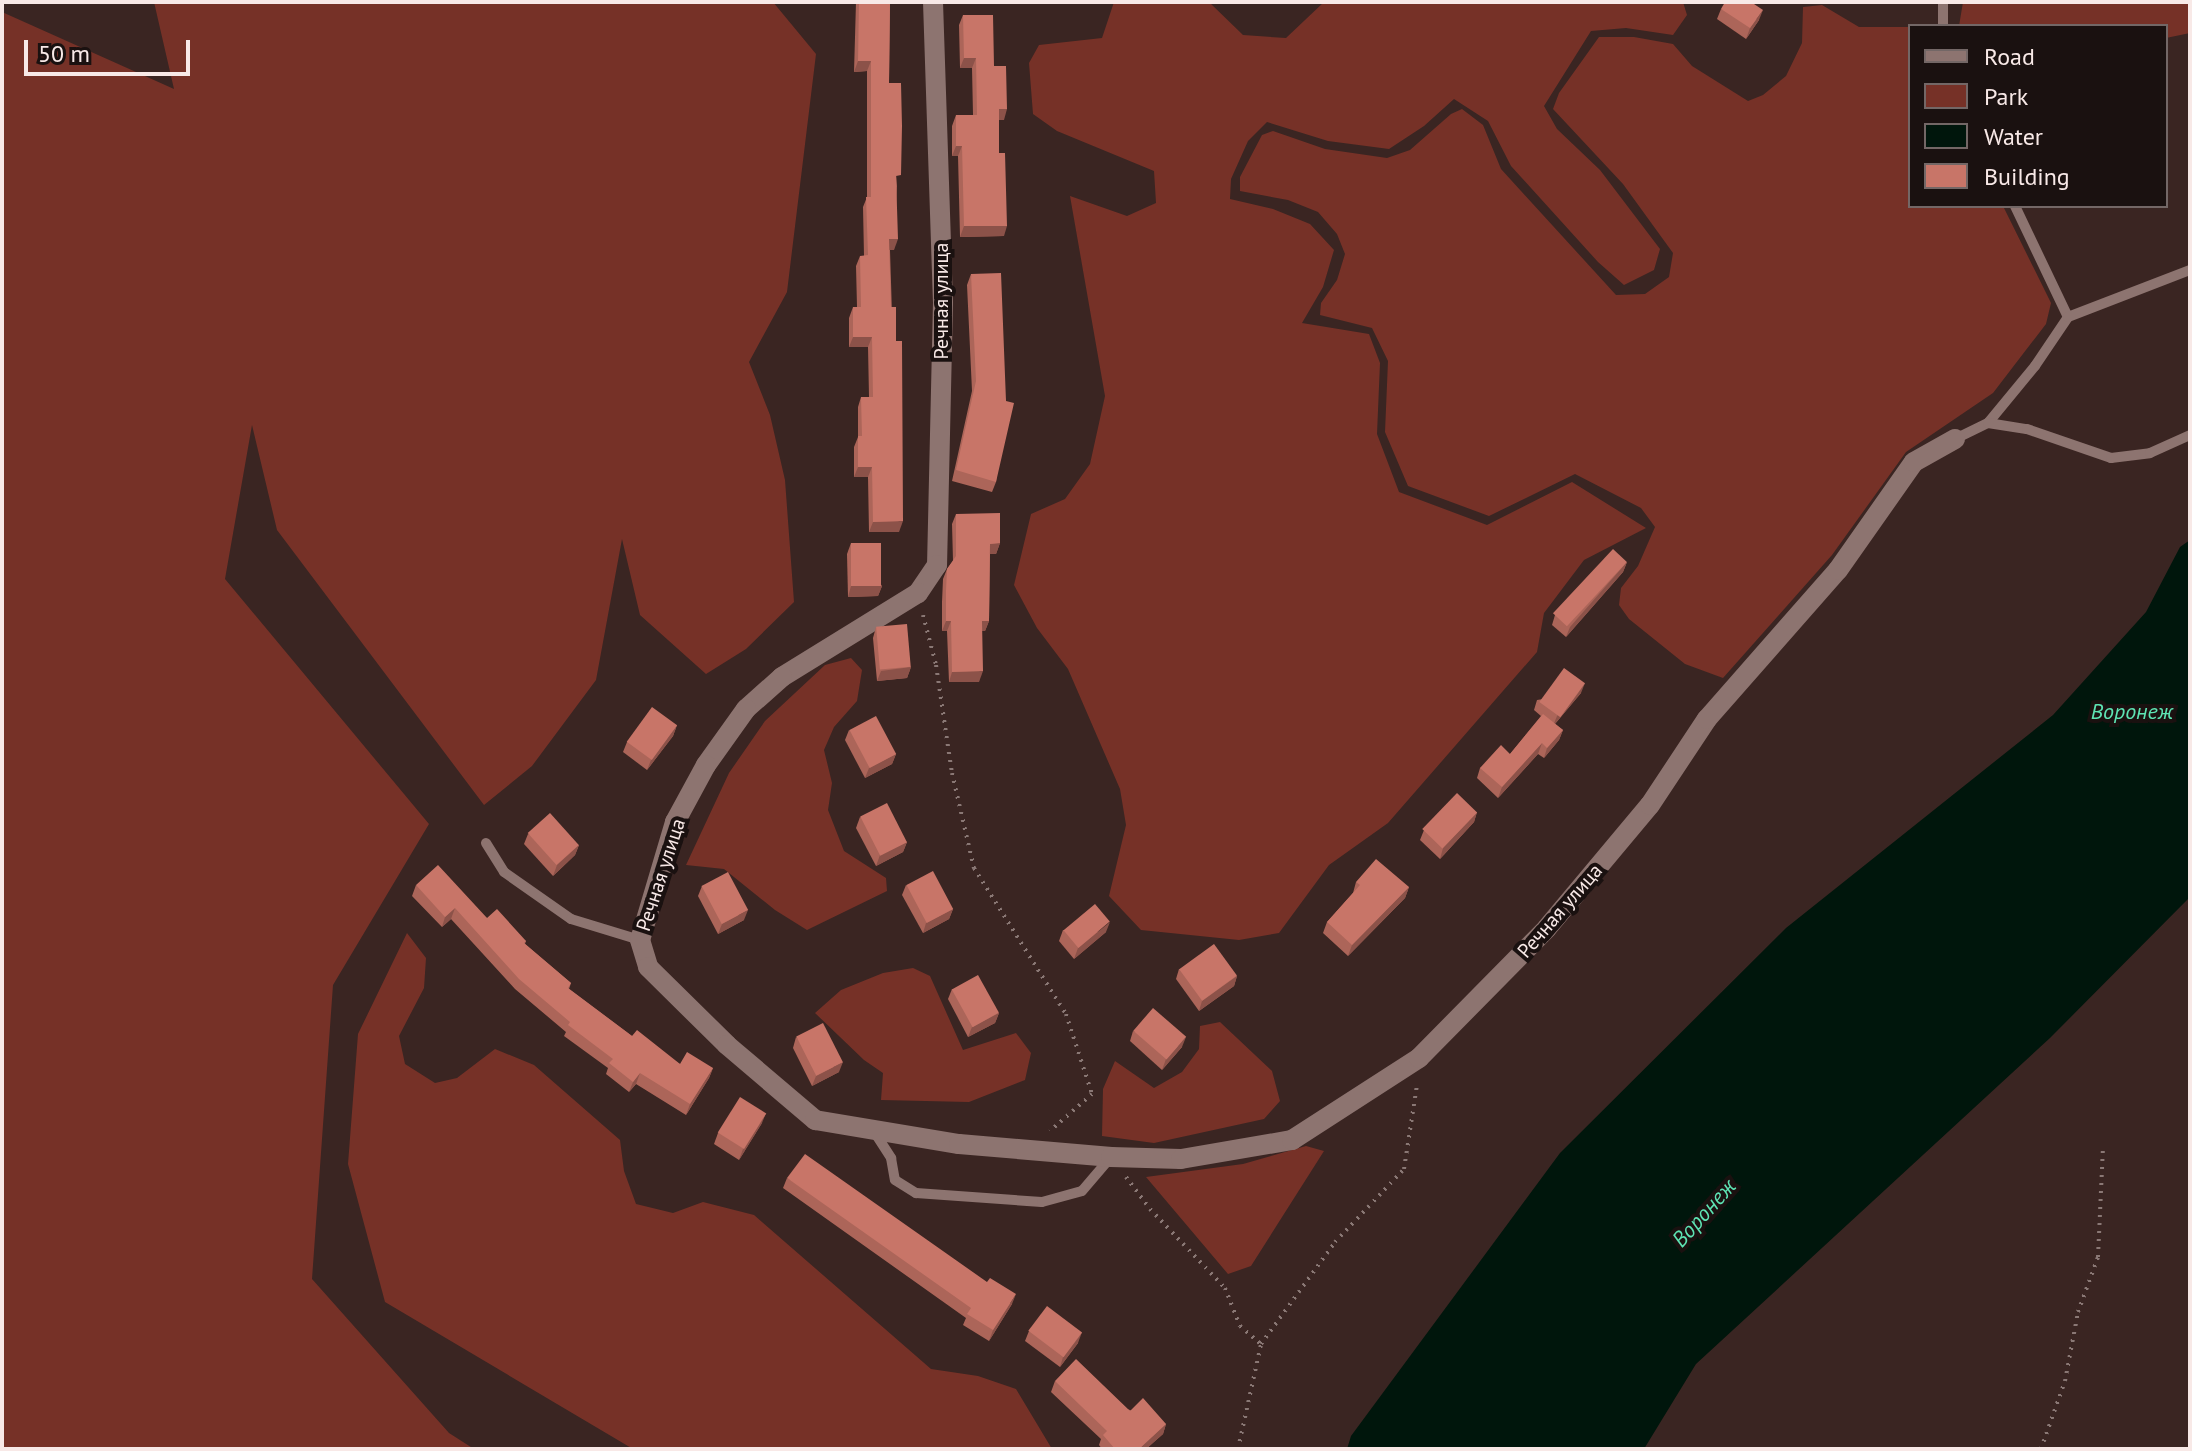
<!DOCTYPE html>
<meta charset="utf-8">
<style>
body{margin:0}
#map{position:relative;width:2192px;height:1451px;overflow:hidden;background:#3a2522;font-family:"PT Sans",sans-serif}
div>[style]{position:absolute}
.green>*{inset:0;background:#763127}
.water>*{inset:0;background:#00160c}
.path>*{height:4px;margin-top:-2px;transform-origin:0;background:repeating-linear-gradient(90deg,#8a7875 0 2px,transparent 0 8px)}
.lane>*{height:10px;margin:-5px;padding:0 5px;transform-origin:5px;border-radius:5px;background:#8d7470}
.street>*{height:20px;margin:-10px;padding:0 10px;transform-origin:10px;border-radius:10px;background:#8d7470}
.wall>*{inset:0;background:#ac6559}
.shaded-wall>*{inset:0;background:#8c5249}
.building>*{inset:0;background:#c87568;transform-origin:0 0}
span{translate:-50% -50%;white-space:nowrap;text-align:center;line-height:1.15;-webkit-text-stroke:8px #1a1110;paint-order:stroke}
.street-label{font-size:20px;color:#f8e9e7}
.water-label{font-size:22px;color:#5ee3b3;font-style:italic}
.frame{position:absolute;inset:0;border:4px solid #f8e9e7;pointer-events:none}
.legend{position:absolute;left:1908px;top:24px;width:260px;height:184px;box-sizing:border-box;background:#1a1110;border:2px solid #736766;margin:0;padding:10px 14px;list-style:none;font-size:24px;color:#f8e9e7}
.legend li{display:flex;align-items:center;gap:16px;height:40px}
.legend b{width:40px;border:2px solid #736766}
.scale{position:absolute;left:24px;top:40px;width:166px;height:36px;box-sizing:border-box;border:4px solid #f8e9e7;border-top:0;padding-left:10px;font-size:24px;line-height:28px;white-space:nowrap;color:#f8e9e7;-webkit-text-stroke:6px #1a1110;paint-order:stroke}
</style>
<div id="map">
<div class="green">
<i style="clip-path:polygon(154px 2px,773px 2px,816px 54px,787px 292px,749px 362px,770px 415px,785px 480px,794px 602px,746px 649px,706px 674px,640px 615px,622px 539px,596px 680px,532px 766px,484px 805px,277px 530px,252px 425px,225px 579px,429px 824px,333px 985px,312px 1279px,449px 1433px,474px 1449px,2px 1449px,2px 12px,174px 89px)"></i>
<i style="clip-path:polygon(1114px 2px,1209px 2px,1243px 35px,1286px 38px,1324px 2px,1683px 2px,1687px 15px,1673px 35px,1626px 28px,1591px 31px,1544px 106px,1557px 129px,1600px 170px,1660px 249px,1654px 270px,1624px 285px,1598px 262px,1511px 166px,1488px 121px,1454px 99px,1424px 126px,1389px 149px,1328px 141px,1267px 122px,1248px 141px,1231px 179px,1230px 199px,1273px 209px,1310px 224px,1334px 250px,1323px 287px,1302px 323px,1369px 334px,1380px 363px,1377px 434px,1399px 492px,1487px 525px,1572px 482px,1646px 528px,1584px 560px,1544px 613px,1537px 652px,1388px 823px,1329px 865px,1279px 933px,1239px 940px,1141px 930px,1109px 896px,1126px 825px,1120px 789px,1068px 669px,1037px 628px,1014px 585px,1031px 514px,1065px 499px,1090px 464px,1105px 396px,1070px 196px,1127px 216px,1156px 203px,1154px 171px,1057px 131px,1033px 114px,1029px 63px,1039px 45px,1102px 38px)"></i>
<i style="clip-path:polygon(1963px 2px,2190px 2px,2190px 33px,2166px 38px,2166px 26px,1959px 26px)"></i>
<i style="clip-path:polygon(1822px 5px,1859px 27px,1910px 27px,1910px 206px,2003px 206px,2051px 303px,2046px 324px,1993px 393px,1906px 452px,1832px 555px,1723px 678px,1685px 664px,1629px 619px,1619px 605px,1621px 588px,1638px 566px,1655px 527px,1641px 508px,1575px 474px,1489px 516px,1408px 486px,1385px 432px,1388px 361px,1372px 328px,1320px 315px,1321px 303px,1337px 280px,1345px 254px,1337px 234px,1318px 212px,1288px 200px,1240px 191px,1240px 177px,1262px 135px,1273px 131px,1325px 149px,1387px 158px,1410px 150px,1451px 114px,1462px 109px,1483px 125px,1501px 169px,1616px 295px,1645px 294px,1669px 277px,1673px 253px,1623px 184px,1553px 109px,1559px 93px,1599px 37px,1634px 37px,1673px 44px,1692px 66px,1748px 101px,1763px 95px,1786px 76px,1802px 43px,1803px 7px)"></i>
<i style="clip-path:polygon(851px 658px,862px 670px,857px 701px,834px 727px,824px 750px,832px 783px,828px 810px,844px 851px,886px 878px,887px 891px,807px 930px,775px 910px,724px 869px,686px 865px,729px 773px,765px 721px,825px 665px)"></i>
<i style="clip-path:polygon(407px 933px,426px 958px,424px 988px,399px 1036px,405px 1064px,435px 1083px,457px 1078px,495px 1049px,534px 1065px,620px 1140px,624px 1171px,636px 1204px,673px 1213px,703px 1202px,754px 1215px,931px 1369px,978px 1376px,1016px 1389px,1052px 1449px,633px 1449px,385px 1302px,348px 1164px,358px 1034px)"></i>
<i style="clip-path:polygon(913px 968px,930px 976px,963px 1050px,1016px 1033px,1031px 1053px,1025px 1080px,969px 1102px,881px 1100px,883px 1073px,864px 1060px,815px 1013px,841px 990px,883px 973px)"></i>
<i style="clip-path:polygon(1220px 1022px,1272px 1071px,1280px 1101px,1264px 1119px,1154px 1143px,1102px 1136px,1103px 1089px,1115px 1061px,1154px 1088px,1182px 1072px,1199px 1049px,1200px 1026px)"></i>
<i style="clip-path:polygon(1306px 1146px,1324px 1151px,1251px 1266px,1228px 1274px,1146px 1177px,1243px 1164px)"></i>
</div>
<div class="water">
<i style="clip-path:polygon(2190px 540px,2190px 897px,2050px 1038px,1696px 1364px,1644px 1449px,1347px 1449px,1351px 1436px,1560px 1153px,1786px 928px,2053px 715px,2146px 612px,2180px 547px)"></i>
</div>
<div class="path">
<i style="left:923px;top:615px;width:52px;rotate:75.4deg"></i>
<i style="left:936px;top:665px;width:109px;rotate:81.6deg"></i>
<i style="left:952px;top:773px;width:98px;rotate:77deg"></i>
<i style="left:974px;top:868px;width:173px;rotate:57.8deg"></i>
<i style="left:1066px;top:1014px;width:84px;rotate:72deg"></i>
<i style="left:1092px;top:1094px;width:56px;rotate:138.6deg"></i>
<i style="left:1126px;top:1177px;width:40px;rotate:53deg"></i>
<i style="left:1150px;top:1209px;width:109px;rotate:46.5deg"></i>
<i style="left:1225px;top:1288px;width:41px;rotate:68.5deg"></i>
<i style="left:1240px;top:1326px;width:28px;rotate:41deg"></i>
<i style="left:1238px;top:1449px;width:107px;rotate:-77.6deg"></i>
<i style="left:1261px;top:1344px;width:126px;rotate:-54deg"></i>
<i style="left:1335px;top:1242px;width:100px;rotate:-46.6deg"></i>
<i style="left:1404px;top:1169px;width:85px;rotate:-81.2deg"></i>
<i style="left:2041px;top:1449px;width:72px;rotate:-70.6deg"></i>
<i style="left:2065px;top:1381px;width:70px;rotate:-79.3deg"></i>
<i style="left:2078px;top:1312px;width:59px;rotate:-70deg"></i>
<i style="left:2098px;top:1257px;width:110px;rotate:-87.4deg"></i>
</div>
<div class="lane">
<i style="left:1943px;top:26px;width:24px;rotate:-90deg"></i>
<i style="left:2015px;top:206px;width:123px;rotate:64.5deg"></i>
<i style="left:1988px;top:423px;width:74px;rotate:-50.5deg"></i>
<i style="left:2035px;top:366px;width:59px;rotate:-56deg"></i>
<i style="left:2068px;top:317px;width:131px;rotate:-21.1deg"></i>
<i style="left:1955px;top:439px;width:37px;rotate:-26deg"></i>
<i style="left:1988px;top:423px;width:39px;rotate:9deg"></i>
<i style="left:2027px;top:429px;width:89px;rotate:19deg"></i>
<i style="left:2111px;top:458px;width:39px;rotate:-7deg"></i>
<i style="left:2150px;top:453px;width:44px;rotate:-24.2deg"></i>
<i style="left:486px;top:843px;width:34px;rotate:58deg"></i>
<i style="left:504px;top:872px;width:82px;rotate:35deg"></i>
<i style="left:571px;top:919px;width:72px;rotate:16.9deg"></i>
<i style="left:875px;top:1133px;width:30px;rotate:57deg"></i>
<i style="left:891px;top:1158px;width:22px;rotate:80deg"></i>
<i style="left:895px;top:1180px;width:25px;rotate:32deg"></i>
<i style="left:916px;top:1193px;width:126px;rotate:4.1deg"></i>
<i style="left:1042px;top:1202px;width:41px;rotate:-15.4deg"></i>
<i style="left:1082px;top:1191px;width:45px;rotate:-49.5deg"></i>
</div>
<div class="street">
<i style="left:933px;top:2px;width:300px;rotate:88.1deg"></i>
<i style="left:943px;top:302px;width:263px;rotate:91.3deg"></i>
<i style="left:937px;top:565px;width:34px;rotate:124deg"></i>
<i style="left:918px;top:593px;width:160px;rotate:148.3deg"></i>
<i style="left:782px;top:677px;width:48px;rotate:138.4deg"></i>
<i style="left:746px;top:709px;width:69px;rotate:125.5deg"></i>
<i style="left:706px;top:765px;width:65px;rotate:118.5deg"></i>
<i style="left:675px;top:822px;width:123px;rotate:106.5deg"></i>
<i style="left:640px;top:940px;width:28px;rotate:73deg"></i>
<i style="left:648px;top:967px;width:111px;rotate:44.6deg"></i>
<i style="left:727px;top:1045px;width:116px;rotate:40.4deg"></i>
<i style="left:815px;top:1120px;width:146px;rotate:9.5deg"></i>
<i style="left:959px;top:1144px;width:153px;rotate:4.9deg"></i>
<i style="left:1111px;top:1157px;width:70px;rotate:1.6deg"></i>
<i style="left:1181px;top:1159px;width:113px;rotate:-9.7deg"></i>
<i style="left:1292px;top:1140px;width:151px;rotate:-32.8deg"></i>
<i style="left:1419px;top:1058px;width:182px;rotate:-45.4deg"></i>
<i style="left:1547px;top:928px;width:160px;rotate:-50.1deg"></i>
<i style="left:1650px;top:805px;width:103px;rotate:-56.5deg"></i>
<i style="left:1707px;top:719px;width:198px;rotate:-48.7deg"></i>
<i style="left:1838px;top:570px;width:132px;rotate:-54.9deg"></i>
<i style="left:1914px;top:462px;width:47px;rotate:-29.3deg"></i>
</div>
<div class="wall">
<i style="clip-path:polygon(856px 2px,890px 2px,889px 83px,897px 186px,894px 250px,890px 250px,899px 532px,869px 532px,868px 477px,854px 477px,854px 447px,858px 437px,858px 407px,861px 397px,869px 397px,868px 347px,849px 347px,849px 318px,853px 307px,857px 307px,856px 266px,860px 256px,864px 256px,863px 207px,867px 197px,867px 71px,854px 72px)"></i>
<i style="clip-path:polygon(1721px 9px,1759px 20px,1746px 39px,1717px 19px)"></i>
<i style="clip-path:polygon(963px 15px,994px 66px,1004px 120px,999px 120px,999px 153px,1004px 236px,960px 237px,958px 156px,952px 156px,952px 126px,956px 115px,973px 115px,972px 68px,960px 68px,959px 25px)"></i>
<i style="clip-path:polygon(971px 274px,1006px 401px,996px 482px,992px 492px,952px 481px,972px 391px,967px 285px)"></i>
<i style="clip-path:polygon(956px 514px,1000px 543px,996px 554px,990px 554px,989px 621px,985px 631px,982px 631px,979px 682px,949px 682px,947px 631px,942px 631px,942px 602px,943px 579px,947px 569px,953px 561px,952px 524px)"></i>
<i style="clip-path:polygon(851px 543px,882px 586px,878px 596px,848px 597px,847px 554px)"></i>
<i style="clip-path:polygon(1627px 562px,1623px 572px,1566px 637px,1552px 625px,1555px 615px)"></i>
<i style="clip-path:polygon(876px 627px,911px 667px,907px 678px,877px 681px,873px 638px)"></i>
<i style="clip-path:polygon(1581px 693px,1555px 724px,1563px 730px,1559px 740px,1544px 758px,1538px 754px,1498px 798px,1477px 778px,1480px 768px,1510px 754px,1541px 716px,1534px 710px,1537px 700px)"></i>
<i style="clip-path:polygon(677px 725px,673px 736px,647px 770px,623px 752px,627px 742px)"></i>
<i style="clip-path:polygon(849px 730px,896px 754px,892px 764px,865px 778px,845px 740px)"></i>
<i style="clip-path:polygon(1477px 812px,1474px 822px,1440px 859px,1420px 840px,1424px 830px)"></i>
<i style="clip-path:polygon(860px 817px,907px 842px,903px 852px,876px 866px,856px 828px)"></i>
<i style="clip-path:polygon(528px 834px,579px 845px,575px 855px,553px 876px,524px 844px)"></i>
<i style="clip-path:polygon(1356px 882px,1409px 887px,1405px 898px,1348px 956px,1323px 933px,1327px 922px,1353px 893px)"></i>
<i style="clip-path:polygon(416px 885px,487px 918px,526px 941px,525px 944px,571px 983px,569px 989px,632px 1036px,680px 1064px,713px 1068px,709px 1078px,686px 1115px,636px 1084px,629px 1092px,606px 1074px,608px 1068px,564px 1036px,566px 1032px,515px 989px,451px 919px,442px 927px,412px 896px)"></i>
<i style="clip-path:polygon(906px 885px,953px 909px,949px 919px,923px 933px,902px 895px)"></i>
<i style="clip-path:polygon(702px 886px,744px 920px,718px 934px,698px 896px)"></i>
<i style="clip-path:polygon(1063px 930px,1106px 932px,1074px 959px,1059px 941px)"></i>
<i style="clip-path:polygon(1179px 969px,1237px 976px,1234px 986px,1199px 1011px,1176px 979px)"></i>
<i style="clip-path:polygon(952px 989px,999px 1013px,995px 1023px,968px 1037px,948px 999px)"></i>
<i style="clip-path:polygon(1133px 1031px,1182px 1047px,1162px 1070px,1130px 1041px)"></i>
<i style="clip-path:polygon(796px 1037px,839px 1072px,812px 1086px,793px 1048px)"></i>
<i style="clip-path:polygon(762px 1123px,739px 1160px,714px 1144px,718px 1133px)"></i>
<i style="clip-path:polygon(787px 1178px,1012px 1304px,989px 1341px,963px 1325px,966px 1318px,783px 1188px)"></i>
<i style="clip-path:polygon(1029px 1331px,1078px 1343px,1060px 1367px,1025px 1341px)"></i>
<i style="clip-path:polygon(1055px 1381px,1166px 1424px,1163px 1434px,1146px 1449px,1102px 1449px,1099px 1445px,1101px 1439px,1051px 1392px)"></i>
</div>
<div class="shaded-wall">
<i style="clip-path:polygon(1763px 10px,1759px 20px,1746px 39px,1750px 28px)"></i>
<i style="clip-path:polygon(964px 58px,976px 58px,972px 68px,960px 68px)"></i>
<i style="clip-path:polygon(858px 61px,871px 61px,867px 71px,854px 72px)"></i>
<i style="clip-path:polygon(999px 109px,1007px 109px,1004px 120px,995px 120px)"></i>
<i style="clip-path:polygon(956px 146px,962px 146px,958px 156px,952px 156px)"></i>
<i style="clip-path:polygon(964px 226px,1007px 226px,1004px 236px,960px 237px)"></i>
<i style="clip-path:polygon(889px 239px,898px 239px,894px 250px,886px 250px)"></i>
<i style="clip-path:polygon(853px 337px,872px 337px,868px 347px,849px 347px)"></i>
<i style="clip-path:polygon(858px 467px,872px 467px,868px 477px,854px 477px)"></i>
<i style="clip-path:polygon(903px 521px,899px 532px,869px 532px,873px 522px)"></i>
<i style="clip-path:polygon(1000px 543px,996px 554px,986px 554px,990px 544px)"></i>
<i style="clip-path:polygon(1627px 562px,1623px 572px,1566px 637px,1570px 627px)"></i>
<i style="clip-path:polygon(851px 586px,882px 586px,878px 596px,848px 597px)"></i>
<i style="clip-path:polygon(946px 621px,951px 621px,947px 631px,942px 631px)"></i>
<i style="clip-path:polygon(982px 621px,989px 621px,985px 631px,978px 631px)"></i>
<i style="clip-path:polygon(911px 667px,907px 678px,877px 681px,881px 671px)"></i>
<i style="clip-path:polygon(983px 671px,979px 682px,949px 682px,952px 672px)"></i>
<i style="clip-path:polygon(1585px 683px,1581px 693px,1553px 726px,1557px 716px)"></i>
<i style="clip-path:polygon(677px 725px,673px 736px,647px 770px,651px 760px)"></i>
<i style="clip-path:polygon(1563px 730px,1559px 740px,1544px 758px,1547px 748px)"></i>
<i style="clip-path:polygon(1542px 743px,1538px 754px,1498px 798px,1502px 787px)"></i>
<i style="clip-path:polygon(896px 754px,892px 764px,865px 778px,869px 768px)"></i>
<i style="clip-path:polygon(1477px 812px,1474px 822px,1440px 859px,1443px 848px)"></i>
<i style="clip-path:polygon(907px 842px,903px 852px,876px 866px,880px 855px)"></i>
<i style="clip-path:polygon(579px 845px,575px 855px,553px 876px,557px 865px)"></i>
<i style="clip-path:polygon(1409px 887px,1405px 898px,1348px 956px,1352px 945px)"></i>
<i style="clip-path:polygon(455px 908px,451px 919px,442px 927px,445px 917px)"></i>
<i style="clip-path:polygon(953px 909px,949px 919px,923px 933px,926px 923px)"></i>
<i style="clip-path:polygon(748px 910px,744px 920px,718px 934px,722px 924px)"></i>
<i style="clip-path:polygon(1110px 922px,1106px 932px,1074px 959px,1078px 948px)"></i>
<i style="clip-path:polygon(1237px 976px,1234px 986px,1199px 1011px,1202px 1001px)"></i>
<i style="clip-path:polygon(999px 1013px,995px 1023px,968px 1037px,972px 1027px)"></i>
<i style="clip-path:polygon(1186px 1037px,1182px 1047px,1162px 1070px,1166px 1059px)"></i>
<i style="clip-path:polygon(843px 1062px,839px 1072px,812px 1086px,816px 1076px)"></i>
<i style="clip-path:polygon(713px 1068px,709px 1078px,686px 1115px,690px 1104px)"></i>
<i style="clip-path:polygon(640px 1073px,636px 1084px,629px 1092px,633px 1082px)"></i>
<i style="clip-path:polygon(766px 1113px,762px 1123px,739px 1160px,743px 1149px)"></i>
<i style="clip-path:polygon(1016px 1294px,1012px 1304px,989px 1341px,993px 1330px)"></i>
<i style="clip-path:polygon(1082px 1332px,1078px 1343px,1060px 1367px,1063px 1357px)"></i>
<i style="clip-path:polygon(1166px 1424px,1163px 1434px,1146px 1449px,1139px 1449px)"></i>
</div>
<div class="building">
<i style="clip-path:polygon(859px 2px,890px 2px,889px 83px,901px 83px,902px 126px,901px 175px,896px 176px,898px 239px,889px 239px,891px 307px,896px 307px,896px 341px,902px 341px,903px 521px,873px 522px,872px 467px,858px 467px,858px 436px,862px 436px,861px 397px,873px 397px,872px 337px,853px 337px,853px 307px,861px 307px,860px 256px,868px 255px,866px 197px,871px 197px,871px 61px,858px 61px)"></i>
<i style="clip-path:polygon(1725px 2px,1751px 2px,1763px 10px,1750px 28px,1721px 9px)"></i>
<i style="clip-path:polygon(963px 15px,993px 15px,994px 66px,1006px 66px,1007px 109px,999px 109px,999px 153px,1005px 153px,1007px 226px,964px 226px,962px 146px,956px 146px,956px 115px,977px 115px,976px 58px,964px 58px)"></i>
<i style="clip-path:polygon(1001px 273px,1006px 401px,1014px 403px,996px 482px,956px 470px,976px 381px,971px 274px)"></i>
<i style="clip-path:polygon(1000px 513px,1000px 543px,990px 544px,989px 621px,982px 621px,983px 671px,952px 672px,951px 621px,946px 621px,946px 591px,947px 569px,956px 556px,956px 514px)"></i>
<i style="left:851px;top:543px;width:30px;height:43px"></i>
<i style="left:1613px;top:549px;width:19px;height:88px;rotate:43deg"></i>
<i style="left:907px;top:624px;width:43px;height:31px;rotate:85deg"></i>
<i style="left:1564px;top:668px;width:26px;height:42px;rotate:36deg"></i>
<i style="left:652px;top:707px;width:31px;height:43px;rotate:36deg"></i>
<i style="clip-path:polygon(1543px 714px,1563px 730px,1547px 748px,1542px 743px,1502px 787px,1480px 768px,1501px 745px,1510px 754px)"></i>
<i style="left:876px;top:716px;width:43px;height:30px;rotate:62deg"></i>
<i style="left:1457px;top:793px;width:28px;height:50px;rotate:44deg"></i>
<i style="left:887px;top:803px;width:44px;height:30px;rotate:63deg"></i>
<i style="left:550px;top:813px;width:43px;height:30px;rotate:48deg"></i>
<i style="clip-path:polygon(1376px 859px,1409px 887px,1352px 945px,1327px 922px,1360px 885px,1356px 882px)"></i>
<i style="clip-path:polygon(438px 865px,487px 918px,497px 909px,526px 941px,524px 943px,571px 983px,568px 988px,632px 1036px,637px 1030px,680px 1064px,687px 1052px,713px 1068px,690px 1104px,640px 1073px,633px 1082px,609px 1063px,613px 1059px,568px 1025px,570px 1022px,519px 979px,455px 908px,445px 917px,416px 885px)"></i>
<i style="left:933px;top:871px;width:43px;height:30px;rotate:62deg"></i>
<i style="left:728px;top:872px;width:43px;height:30px;rotate:62deg"></i>
<i style="left:1095px;top:904px;width:23px;height:41px;rotate:50deg"></i>
<i style="left:1214px;top:944px;width:39px;height:43px;rotate:54deg"></i>
<i style="left:978px;top:975px;width:43px;height:30px;rotate:61deg"></i>
<i style="left:1153px;top:1008px;width:44px;height:30px;rotate:41deg"></i>
<i style="left:823px;top:1023px;width:44px;height:30px;rotate:63deg"></i>
<i style="left:740px;top:1097px;width:31px;height:42px;rotate:32deg"></i>
<i style="clip-path:polygon(805px 1154px,987px 1282px,990px 1278px,1016px 1294px,993px 1330px,967px 1314px,971px 1308px,787px 1178px)"></i>
<i style="left:1047px;top:1306px;width:44px;height:31px;rotate:37deg"></i>
<i style="clip-path:polygon(1076px 1359px,1130px 1411px,1143px 1398px,1166px 1424px,1139px 1449px,1115px 1449px,1103px 1435px,1107px 1431px,1055px 1381px)"></i>
</div>
<div class="street-label">
<span style="left:941px;top:301px;rotate:-90deg">Речная улица</span>
<span style="left:661px;top:875px;rotate:-72deg">Речная улица</span>
<span style="left:1560px;top:911px;rotate:-49deg">Речная улица</span>
</div>
<div class="water-label">
<span style="left:2132px;top:712px">Воронеж</span>
<span style="left:1704px;top:1213px;rotate:-48deg">Воронеж</span>
</div>
<div class="frame"></div>
<ul class="legend">
<li><b style="height:10px;background:#8d7470"></b>Road</li>
<li><b style="height:22px;background:#763127"></b>Park</li>
<li><b style="height:22px;background:#00160c"></b>Water</li>
<li><b style="height:22px;background:#c87568"></b>Building</li>
</ul>
<div class="scale">50 m</div>
</div>
